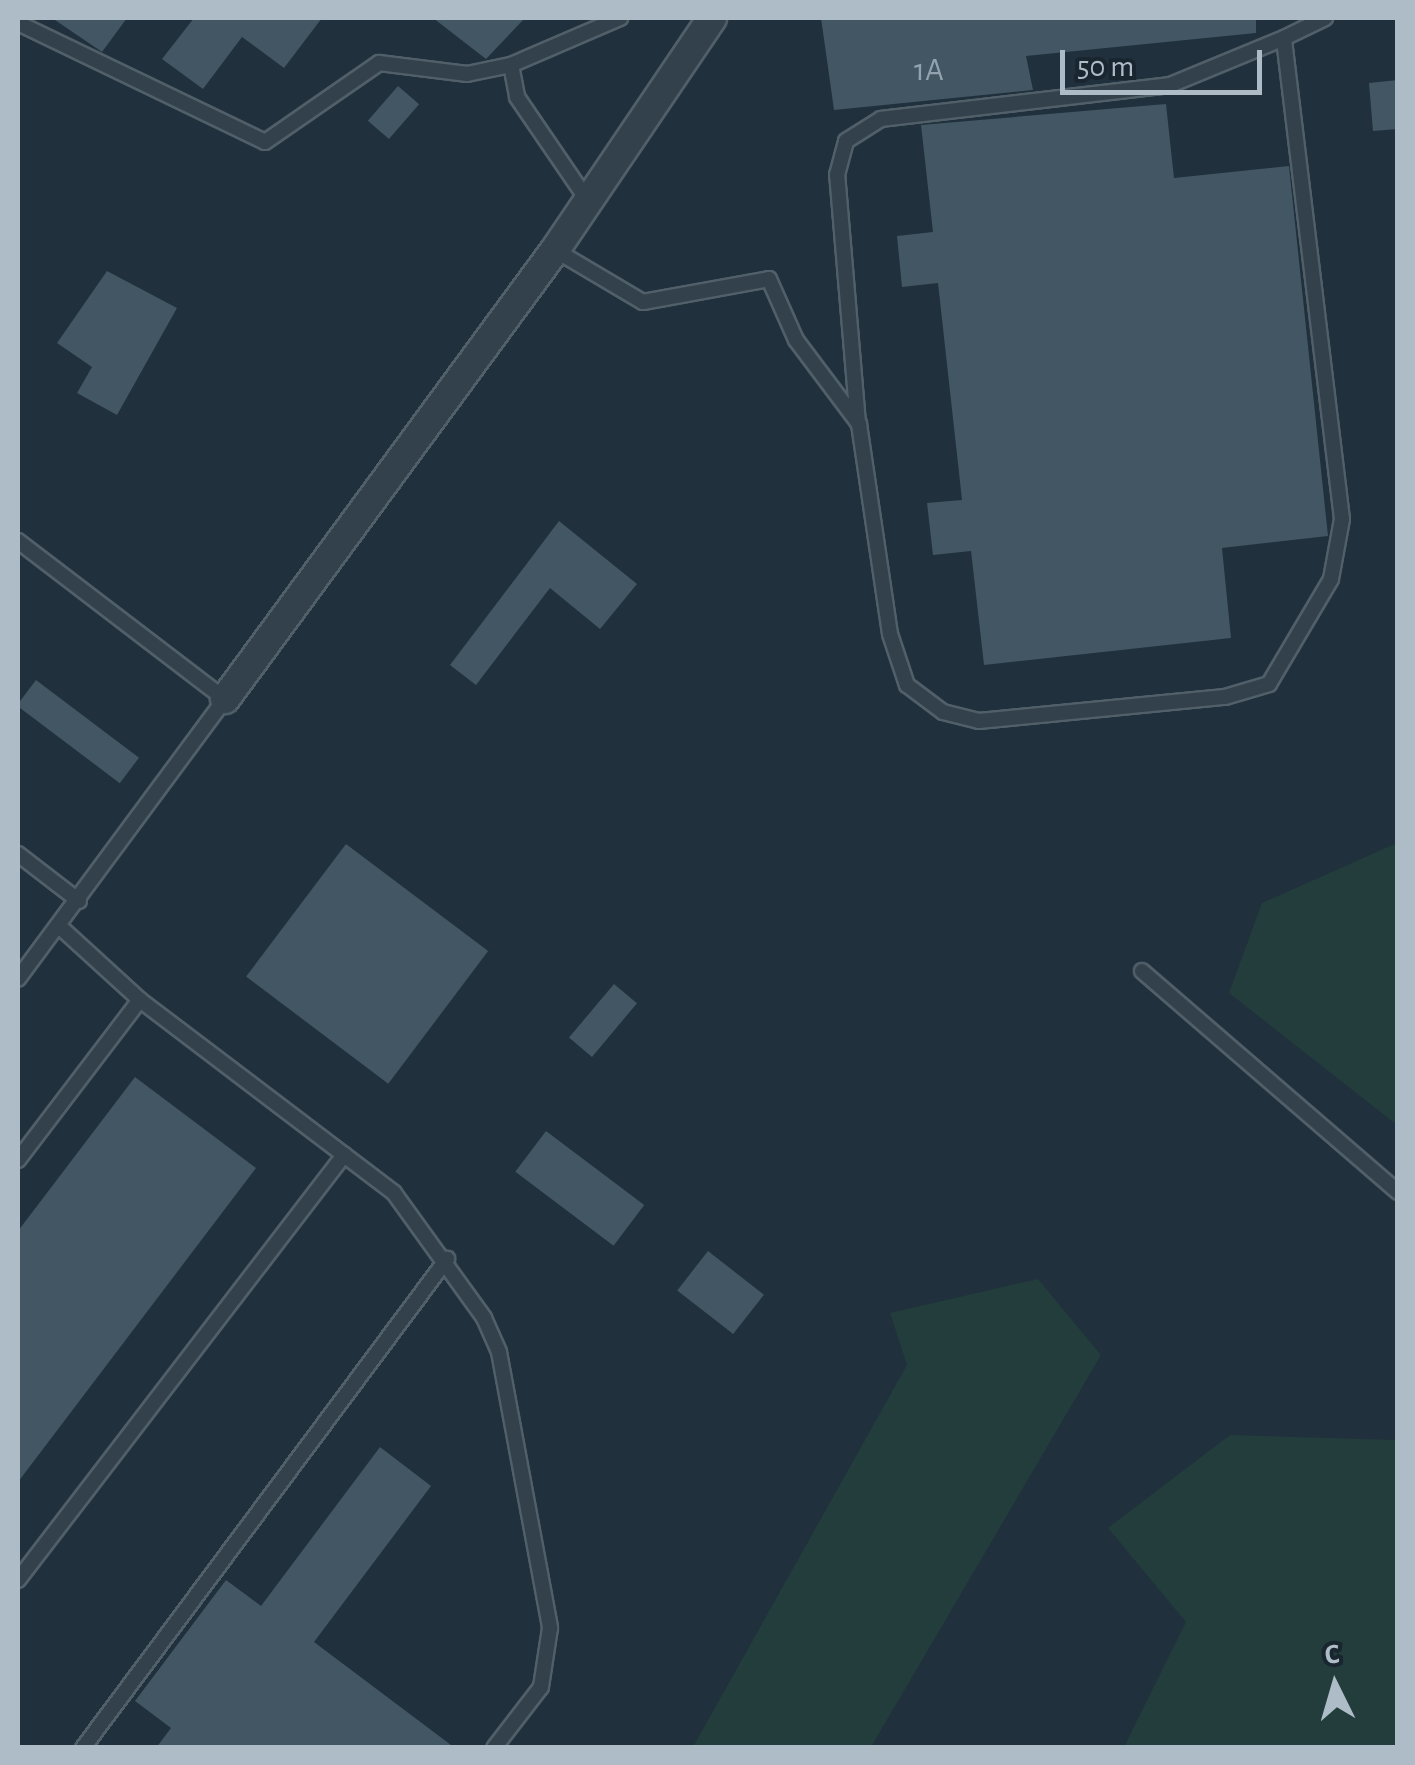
<!DOCTYPE html>
<meta charset="utf-8">
<style>
body{margin:0}
#map{position:relative;width:1415px;height:1765px;overflow:hidden;background:#20303c;font-family:"Alegreya Sans",sans-serif}
div>[style]{position:absolute}
.green>*{inset:0;background:#223d3c}
.building>*{inset:0;background:#425663;transform-origin:0 0}
.roads{filter:drop-shadow(2px 0 #515f69) drop-shadow(-2px 0 #515f69) drop-shadow(0 2px #515f69) drop-shadow(0 -2px #515f69)}
.service>*{height:14px;margin:-7px;padding:0 7px;transform-origin:7px;border-radius:7px;background:#33414c}
.minor>*{height:28px;margin:-14px;padding:0 14px;transform-origin:14px;border-radius:14px;background:#33414c}
span{translate:-50% -50%;white-space:nowrap;text-align:center;line-height:1.15;-webkit-text-stroke:9px #192630;paint-order:stroke}
.number-label{font-size:32px;color:#93a2af}
.number-label span{-webkit-text-stroke-width:0}
.frame{position:absolute;inset:0;border:20px solid #aebcc8;pointer-events:none}
.north{position:absolute;left:1285px;top:1635px;width:100px;height:100px;-webkit-text-stroke:8px #192630;paint-order:stroke;rotate:355deg;font-size:28px;font-weight:700;line-height:40px;text-align:center;color:#aebcc8}
.north::after{content:'';display:block;margin:auto;width:35px;height:45px;background:#aebcc8;clip-path:polygon(50% 0,100% 100%,50% 72%,0 100%)}
.scale{position:absolute;left:1060px;top:50px;width:202px;height:45px;box-sizing:border-box;border:5px solid #aebcc8;border-top:0;padding-left:12px;font-size:30px;line-height:35px;white-space:nowrap;color:#aebcc8;-webkit-text-stroke:8px #192630;paint-order:stroke}
</style>
<div id="map">
<div class="green">
<i style="clip-path:polygon(1397px 843px,1397px 1125px,1229px 993px,1262px 903px)"></i>
<i style="clip-path:polygon(1038px 1279px,1101px 1355px,871px 1747px,693px 1747px,907px 1365px,890px 1313px)"></i>
<i style="clip-path:polygon(1230px 1435px,1397px 1440px,1397px 1747px,1124px 1747px,1186px 1622px,1108px 1528px)"></i>
</div>
<div class="building">
<i style="clip-path:polygon(52px 18px,127px 18px,102px 52px)"></i>
<i style="clip-path:polygon(194px 18px,322px 18px,284px 68px,242px 37px,203px 89px,162px 59px)"></i>
<i style="clip-path:polygon(433px 18px,525px 18px,486px 59px)"></i>
<i style="clip-path:polygon(821px 18px,1256px 18px,1256px 33px,1026px 56px,1033px 90px,834px 110px)"></i>
<i style="clip-path:polygon(1398px 80px,1398px 129px,1373px 131px,1369px 83px)"></i>
<i style="left:398px;top:86px;width:28px;height:46px;rotate:41deg"></i>
<i style="clip-path:polygon(1166px 104px,1174px 178px,1289px 166px,1328px 536px,1222px 548px,1231px 638px,984px 665px,971px 551px,933px 555px,927px 503px,962px 500px,938px 283px,902px 287px,897px 236px,933px 232px,921px 125px)"></i>
<i style="clip-path:polygon(107px 271px,177px 308px,117px 415px,77px 393px,92px 367px,57px 343px)"></i>
<i style="clip-path:polygon(559px 521px,637px 584px,600px 629px,550px 588px,476px 685px,450px 665px)"></i>
<i style="left:36px;top:680px;width:129px;height:32px;rotate:37deg"></i>
<i style="left:346px;top:844px;width:178px;height:166px;rotate:37deg"></i>
<i style="left:614px;top:984px;width:30px;height:70px;rotate:40deg"></i>
<i style="clip-path:polygon(135px 1077px,256px 1168px,18px 1482px,18px 1231px)"></i>
<i style="left:546px;top:1131px;width:123px;height:51px;rotate:37deg"></i>
<i style="left:708px;top:1251px;width:71px;height:50px;rotate:38deg"></i>
<i style="clip-path:polygon(380px 1447px,431px 1486px,314px 1642px,455px 1748px,156px 1748px,171px 1728px,135px 1701px,226px 1580px,261px 1606px)"></i>
</div>
<div class="roads">
<div class="service">
<i style="left:18px;top:23px;width:274px;rotate:25.7deg"></i>
<i style="left:265px;top:142px;width:139px;rotate:-34.7deg"></i>
<i style="left:379px;top:63px;width:89px;rotate:7.1deg"></i>
<i style="left:467px;top:74px;width:45px;rotate:-11.6deg"></i>
<i style="left:511px;top:65px;width:119px;rotate:-23.3deg"></i>
<i style="left:511px;top:65px;width:33px;rotate:79deg"></i>
<i style="left:517px;top:97px;width:126px;rotate:55.7deg"></i>
<i style="left:555px;top:250px;width:102px;rotate:30.6deg"></i>
<i style="left:643px;top:302px;width:128px;rotate:-10.3deg"></i>
<i style="left:769px;top:279px;width:67px;rotate:66.1deg"></i>
<i style="left:796px;top:340px;width:105px;rotate:53.1deg"></i>
<i style="left:859px;top:424px;width:212px;rotate:81.6deg"></i>
<i style="left:890px;top:634px;width:54px;rotate:71.6deg"></i>
<i style="left:907px;top:685px;width:45px;rotate:36.9deg"></i>
<i style="left:943px;top:712px;width:37px;rotate:14deg"></i>
<i style="left:979px;top:721px;width:247px;rotate:-5.6deg"></i>
<i style="left:1225px;top:697px;width:46px;rotate:-16.5deg"></i>
<i style="left:1269px;top:684px;width:122px;rotate:-59.4deg"></i>
<i style="left:1331px;top:579px;width:61px;rotate:-79.6deg"></i>
<i style="left:1342px;top:519px;width:484px;rotate:-96.9deg"></i>
<i style="left:1284px;top:38px;width:46px;rotate:-26deg"></i>
<i style="left:858px;top:423px;width:249px;rotate:-94.8deg"></i>
<i style="left:837px;top:175px;width:35px;rotate:-75deg"></i>
<i style="left:846px;top:141px;width:41px;rotate:-32.2deg"></i>
<i style="left:881px;top:119px;width:291px;rotate:-6.7deg"></i>
<i style="left:1170px;top:85px;width:123px;rotate:-22.4deg"></i>
<i style="left:18px;top:541px;width:260px;rotate:37.4deg"></i>
<i style="left:225px;top:699px;width:348px;rotate:126.5deg"></i>
<i style="left:18px;top:854px;width:77px;rotate:37.6deg"></i>
<i style="left:59px;top:926px;width:110px;rotate:42.4deg"></i>
<i style="left:140px;top:1000px;width:319px;rotate:37.2deg"></i>
<i style="left:394px;top:1193px;width:154px;rotate:54.2deg"></i>
<i style="left:484px;top:1318px;width:37px;rotate:66deg"></i>
<i style="left:499px;top:1352px;width:281px;rotate:79.5deg"></i>
<i style="left:550px;top:1628px;width:60px;rotate:98.7deg"></i>
<i style="left:541px;top:1687px;width:77px;rotate:127.6deg"></i>
<i style="left:1142px;top:971px;width:338px;rotate:40.8deg"></i>
<i style="left:18px;top:1160px;width:201px;rotate:-52.7deg"></i>
<i style="left:18px;top:1580px;width:536px;rotate:-52.51deg"></i>
<i style="left:83px;top:1748px;width:610px;rotate:-53.34deg"></i>
</div>
<div class="minor">
<i style="left:225px;top:699px;width:557px;rotate:-53.69deg"></i>
<i style="left:555px;top:250px;width:280px;rotate:-55.9deg"></i>
</div>
</div>
<div class="number-label">
<span style="left:929px;top:70px">1А</span>
</div>
<div class="frame"></div>
<div class="north">С</div>
<div class="scale">50 m</div>
</div>
